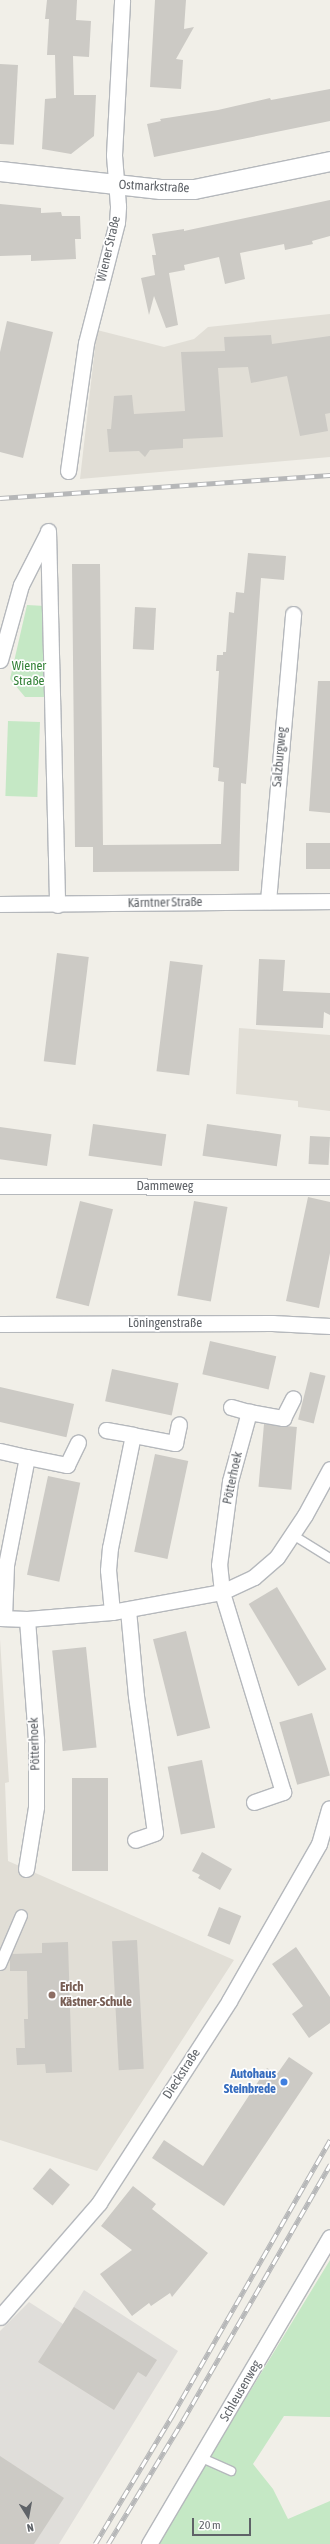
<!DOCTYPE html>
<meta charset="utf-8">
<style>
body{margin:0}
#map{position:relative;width:330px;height:2544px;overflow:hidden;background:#f1efe8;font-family:"Asap Condensed",sans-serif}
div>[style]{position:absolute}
.industrial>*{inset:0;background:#e0deda}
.education>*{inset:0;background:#e1ded6}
.green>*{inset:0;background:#c5e8c5;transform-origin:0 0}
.building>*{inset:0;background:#cccac5;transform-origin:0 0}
.roads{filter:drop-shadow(1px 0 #b5b8bc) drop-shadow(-1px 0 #b5b8bc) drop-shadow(0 1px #b5b8bc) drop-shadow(0 -1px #b5b8bc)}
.service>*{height:8px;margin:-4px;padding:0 4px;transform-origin:4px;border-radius:4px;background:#fff}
.pedestrian>*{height:11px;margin:-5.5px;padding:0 5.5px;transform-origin:5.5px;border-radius:5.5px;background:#fff}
.minor>*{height:15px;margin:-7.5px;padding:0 7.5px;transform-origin:7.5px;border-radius:7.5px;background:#fff}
.tertiary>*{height:19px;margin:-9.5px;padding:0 9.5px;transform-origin:9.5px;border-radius:9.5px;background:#fff}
.rail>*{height:4.5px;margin-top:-2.25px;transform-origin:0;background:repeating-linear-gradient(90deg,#fff 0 9px,#b6b7b8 0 18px);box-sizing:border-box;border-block:1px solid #b6b7b8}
.dots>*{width:11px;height:11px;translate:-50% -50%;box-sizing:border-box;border:2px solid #fff;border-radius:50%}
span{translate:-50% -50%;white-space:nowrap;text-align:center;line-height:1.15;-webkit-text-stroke:3.5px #fff;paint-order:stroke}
.street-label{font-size:13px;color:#5f6368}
.park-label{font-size:13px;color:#348238}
.education-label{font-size:13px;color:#785e54;font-weight:700}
.left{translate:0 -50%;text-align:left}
.shop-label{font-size:13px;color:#366cbe;font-weight:700}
.right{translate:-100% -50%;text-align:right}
.north{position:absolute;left:8px;top:2496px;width:40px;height:40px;-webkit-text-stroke:3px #fff;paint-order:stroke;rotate:169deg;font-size:11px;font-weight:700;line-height:16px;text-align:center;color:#5f6368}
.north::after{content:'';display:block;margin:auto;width:14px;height:18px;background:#5f6368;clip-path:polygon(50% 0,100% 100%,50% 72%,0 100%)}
.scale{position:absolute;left:192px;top:2518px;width:59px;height:18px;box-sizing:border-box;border:2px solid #5f6368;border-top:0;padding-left:5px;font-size:12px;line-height:14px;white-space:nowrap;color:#5f6368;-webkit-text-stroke:3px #fff;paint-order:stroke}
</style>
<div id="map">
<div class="industrial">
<i style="clip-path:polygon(84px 2290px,178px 2351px,59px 2544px,0 2544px,0 2331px,29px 2302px,63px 2324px)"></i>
</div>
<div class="education">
<i style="clip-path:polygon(330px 314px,330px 457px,80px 479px,97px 330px,164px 347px,194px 339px,208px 327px)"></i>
<i style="clip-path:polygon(239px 1028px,330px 1035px,330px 1111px,298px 1107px,298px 1101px,236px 1094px)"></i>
<i style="clip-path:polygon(0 1639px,9px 1782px,5px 1783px,8px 1861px,234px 1960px,97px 2171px,0 2140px)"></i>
</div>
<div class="green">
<i style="clip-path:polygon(27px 605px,45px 606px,47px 697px,25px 697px,10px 679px)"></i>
<i style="left:8px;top:721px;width:32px;height:75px;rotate:2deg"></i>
<i style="clip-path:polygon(330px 2260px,330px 2417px,284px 2416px,253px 2464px,273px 2489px,288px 2519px,330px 2501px,330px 2544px,157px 2544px)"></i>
</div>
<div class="building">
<i style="clip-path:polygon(47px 0,77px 0,76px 20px,91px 21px,89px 57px,73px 56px,74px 95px,96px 95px,94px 136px,71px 154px,42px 149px,45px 99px,56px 98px,55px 55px,47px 55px,49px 19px,45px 19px)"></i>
<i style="clip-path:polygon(155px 0,186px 0,184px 29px,194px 27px,176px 59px,183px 60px,181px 89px,150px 87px)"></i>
<i style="left:0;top:64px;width:18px;height:80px;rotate:3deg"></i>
<i style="clip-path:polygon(330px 89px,330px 121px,154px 157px,147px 124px,161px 121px,160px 119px,218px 110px,270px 98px,271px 100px)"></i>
<i style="clip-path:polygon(330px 200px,330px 236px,312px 241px,313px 244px,285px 250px,284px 244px,240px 253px,245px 279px,225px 284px,219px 257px,184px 265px,185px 270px,169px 273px,178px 325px,166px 328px,154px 296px,149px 315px,141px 278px,155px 275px,152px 255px,156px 255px,152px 234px,184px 229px,184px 231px)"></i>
<i style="clip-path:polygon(0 204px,41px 208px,41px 213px,61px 212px,62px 216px,80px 216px,81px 239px,75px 239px,76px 259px,31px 261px,31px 255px,0 256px)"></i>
<i style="clip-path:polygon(7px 321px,53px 332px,23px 458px,0 452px,0 352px)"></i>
<i style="clip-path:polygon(271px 335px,272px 344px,330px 336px,330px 413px,325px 414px,328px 431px,300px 436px,287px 376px,251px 383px,248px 367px,218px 368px,223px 437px,183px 439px,183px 448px,150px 450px,145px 457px,139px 451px,109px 452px,107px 429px,111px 429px,114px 396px,132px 395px,134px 414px,185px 411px,181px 352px,225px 351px,224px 337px)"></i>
<i style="clip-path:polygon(248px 553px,286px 556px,284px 580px,261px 578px,246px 784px,241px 783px,239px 871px,93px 872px,93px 847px,75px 847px,72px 564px,100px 564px,103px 845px,221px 844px,224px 782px,218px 781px,219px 768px,213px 767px,219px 671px,216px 671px,217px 655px,223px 655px,223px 652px,226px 652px,229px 612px,234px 613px,236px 592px,244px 593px)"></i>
<i style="left:135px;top:607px;width:21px;height:42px;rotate:3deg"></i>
<i style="clip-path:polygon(318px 681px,330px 681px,330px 813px,309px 811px)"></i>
<i style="left:330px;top:843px;width:26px;height:24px;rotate:90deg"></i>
<i style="left:57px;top:953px;width:32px;height:109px;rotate:7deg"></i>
<i style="clip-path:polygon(259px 959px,285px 960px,283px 991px,330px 993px,330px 1015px,324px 1012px,323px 1028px,256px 1025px)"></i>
<i style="left:170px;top:961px;width:33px;height:111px;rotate:7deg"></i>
<i style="left:93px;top:1124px;width:74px;height:32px;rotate:8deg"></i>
<i style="left:207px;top:1124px;width:75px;height:32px;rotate:8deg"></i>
<i style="left:0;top:1127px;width:52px;height:32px;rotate:8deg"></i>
<i style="left:310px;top:1136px;width:20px;height:28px;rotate:3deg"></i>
<i style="clip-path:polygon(308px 1197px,330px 1202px,330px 1253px,319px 1308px,286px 1301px)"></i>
<i style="left:80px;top:1201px;width:34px;height:100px;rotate:14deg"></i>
<i style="left:194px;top:1201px;width:34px;height:96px;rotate:10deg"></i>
<i style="left:210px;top:1341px;width:68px;height:34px;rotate:13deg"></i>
<i style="left:112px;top:1369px;width:68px;height:33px;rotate:12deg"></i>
<i style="left:310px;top:1372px;width:16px;height:49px;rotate:14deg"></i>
<i style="left:0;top:1387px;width:76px;height:34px;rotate:13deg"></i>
<i style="left:264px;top:1424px;width:33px;height:63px;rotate:5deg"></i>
<i style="left:155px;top:1454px;width:34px;height:100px;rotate:12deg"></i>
<i style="left:48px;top:1476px;width:33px;height:101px;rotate:12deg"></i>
<i style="left:277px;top:1587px;width:96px;height:33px;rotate:59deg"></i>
<i style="left:186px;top:1631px;width:100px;height:34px;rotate:76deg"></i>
<i style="left:86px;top:1647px;width:101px;height:34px;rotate:84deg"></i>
<i style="left:312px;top:1713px;width:65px;height:34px;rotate:74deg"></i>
<i style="left:202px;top:1760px;width:69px;height:35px;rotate:79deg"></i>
<i style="left:72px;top:1778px;width:36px;height:93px"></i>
<i style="clip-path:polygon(202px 1852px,232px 1869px,220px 1890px,198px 1878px,200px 1875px,192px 1871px)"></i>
<i style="left:219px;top:1907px;width:24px;height:31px;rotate:22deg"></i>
<i style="left:137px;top:1940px;width:129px;height:25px;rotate:87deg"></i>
<i style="clip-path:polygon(68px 1942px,72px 2072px,46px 2073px,45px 2064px,17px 2065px,16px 2048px,25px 2048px,24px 2019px,28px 2019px,27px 1971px,10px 1971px,10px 1958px,12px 1954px,42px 1953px,42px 1943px)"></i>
<i style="clip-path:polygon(296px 1947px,330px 1997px,330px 2023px,309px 2038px,292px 2014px,303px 2006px,272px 1964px)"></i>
<i style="clip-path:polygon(289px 2057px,313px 2073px,224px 2206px,152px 2158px,164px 2140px,203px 2166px,267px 2068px,277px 2074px)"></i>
<i style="left:50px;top:2168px;width:26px;height:27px;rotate:40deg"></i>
<i style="clip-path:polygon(133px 2186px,156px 2204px,152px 2209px,208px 2253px,172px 2297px,170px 2293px,151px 2306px,149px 2303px,132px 2316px,100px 2274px,132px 2250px,101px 2226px)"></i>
<i style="clip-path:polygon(74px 2307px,157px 2360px,146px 2377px,138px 2372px,114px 2410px,38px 2362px)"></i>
<i style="clip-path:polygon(0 2456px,64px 2498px,34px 2544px,0 2544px)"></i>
</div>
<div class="roads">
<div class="service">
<i style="left:293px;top:1535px;width:44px;rotate:31.9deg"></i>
<i style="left:202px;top:2458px;width:32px;rotate:24deg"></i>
</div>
<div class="pedestrian">
<i style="left:0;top:1964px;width:53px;rotate:-66.8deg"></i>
</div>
<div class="minor">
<i style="left:68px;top:471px;width:129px;rotate:-82deg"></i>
<i style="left:86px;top:343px;width:125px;rotate:-75.6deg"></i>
<i style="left:117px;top:222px;width:16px;rotate:-86deg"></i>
<i style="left:118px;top:206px;width:51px;rotate:-94.5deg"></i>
<i style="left:114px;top:155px;width:155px;rotate:-87deg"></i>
<i style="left:48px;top:531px;width:374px;rotate:88.6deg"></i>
<i style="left:0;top:660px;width:78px;rotate:-74.4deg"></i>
<i style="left:21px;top:585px;width:59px;rotate:-63deg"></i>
<i style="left:268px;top:901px;width:288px;rotate:-85deg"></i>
<i style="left:0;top:904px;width:330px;rotate:-0.5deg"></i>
<i style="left:0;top:1186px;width:330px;rotate:0.2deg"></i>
<i style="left:0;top:1324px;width:272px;rotate:-0.2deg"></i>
<i style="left:272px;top:1323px;width:58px;rotate:3deg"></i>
<i style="left:231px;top:1407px;width:19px;rotate:16deg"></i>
<i style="left:106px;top:1430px;width:27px;rotate:10deg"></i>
<i style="left:0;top:1451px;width:28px;rotate:13deg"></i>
<i style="left:128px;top:1610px;width:86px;rotate:84.7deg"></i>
<i style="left:136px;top:1696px;width:138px;rotate:82.1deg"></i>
<i style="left:155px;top:1833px;width:21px;rotate:161deg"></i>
<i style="left:112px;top:1612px;width:42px;rotate:-95.4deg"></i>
<i style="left:108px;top:1570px;width:22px;rotate:-85deg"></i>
<i style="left:110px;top:1548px;width:115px;rotate:-78.5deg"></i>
<i style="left:133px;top:1435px;width:43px;rotate:10.8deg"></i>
<i style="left:175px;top:1443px;width:19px;rotate:-78deg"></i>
<i style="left:0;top:1618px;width:27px;rotate:2deg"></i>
<i style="left:27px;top:1619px;width:85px;rotate:-4.7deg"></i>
<i style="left:112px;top:1612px;width:112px;rotate:-10.3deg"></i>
<i style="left:222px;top:1592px;width:35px;rotate:-25deg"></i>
<i style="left:254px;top:1577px;width:30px;rotate:-41deg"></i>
<i style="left:277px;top:1557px;width:50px;rotate:-56.3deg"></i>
<i style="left:305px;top:1515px;width:52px;rotate:-61.5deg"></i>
<i style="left:4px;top:1618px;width:53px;rotate:-87.8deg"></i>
<i style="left:6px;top:1565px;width:110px;rotate:-79deg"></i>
<i style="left:27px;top:1457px;width:41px;rotate:11.3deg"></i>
<i style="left:67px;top:1465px;width:25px;rotate:-64deg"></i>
<i style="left:254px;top:1802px;width:31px;rotate:-19deg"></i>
<i style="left:283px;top:1792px;width:209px;rotate:-107deg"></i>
<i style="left:222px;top:1592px;width:27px;rotate:-96deg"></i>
<i style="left:219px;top:1565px;width:85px;rotate:-82.5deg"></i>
<i style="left:230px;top:1481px;width:72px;rotate:-74.6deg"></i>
<i style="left:249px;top:1412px;width:35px;rotate:10deg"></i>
<i style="left:283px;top:1418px;width:22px;rotate:-63deg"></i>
<i style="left:26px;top:1869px;width:63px;rotate:-80.8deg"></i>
<i style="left:36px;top:1807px;width:68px;rotate:-90deg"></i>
<i style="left:36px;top:1739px;width:120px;rotate:-94.3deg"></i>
<i style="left:0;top:2317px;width:151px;rotate:-49deg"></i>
<i style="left:99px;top:2203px;width:240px;rotate:-57.2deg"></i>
<i style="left:229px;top:2001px;width:181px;rotate:-60.2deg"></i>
<i style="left:319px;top:1844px;width:37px;rotate:-74deg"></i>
<i style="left:149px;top:2544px;width:356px;rotate:-59.5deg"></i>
</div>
<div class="tertiary">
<i style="left:0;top:171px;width:161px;rotate:6.4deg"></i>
<i style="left:160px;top:189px;width:34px"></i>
<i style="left:194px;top:189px;width:139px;rotate:-11.6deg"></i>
</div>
</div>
<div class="rail">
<i style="left:0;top:498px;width:331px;rotate:-4deg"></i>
<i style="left:95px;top:2544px;width:152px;rotate:-59deg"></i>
<i style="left:173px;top:2414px;width:316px;rotate:-60.2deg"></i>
<i style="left:108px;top:2544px;width:145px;rotate:-58.8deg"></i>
<i style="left:183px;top:2420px;width:295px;rotate:-60.1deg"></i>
</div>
<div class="dots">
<i style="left:52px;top:1995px;background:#8d6e63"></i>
<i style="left:284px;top:2082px;background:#3f7fe0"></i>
</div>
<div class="street-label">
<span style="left:154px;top:187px;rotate:3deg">Ostmarkstraße</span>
<span style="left:109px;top:249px;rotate:-77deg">Wiener Straße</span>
<span style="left:280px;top:757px;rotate:-85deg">Salzburgweg</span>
<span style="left:165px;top:903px;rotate:-1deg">Kärntner Straße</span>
<span style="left:165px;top:1186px">Dammeweg</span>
<span style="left:165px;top:1323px">Löningenstraße</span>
<span style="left:233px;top:1478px;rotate:-78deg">Pötterhoek</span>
<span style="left:35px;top:1744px;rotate:-92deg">Pötterhoek</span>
<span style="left:182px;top:2074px;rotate:-57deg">Dieckstraße</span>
<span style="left:241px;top:2391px;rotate:-60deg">Schleusenweg</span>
</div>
<div class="park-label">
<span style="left:29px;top:674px">Wiener<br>Straße</span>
</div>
<div class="education-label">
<span class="left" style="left:60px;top:1995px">Erich<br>Kästner-Schule</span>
</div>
<div class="shop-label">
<span class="right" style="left:276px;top:2082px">Autohaus<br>Steinbrede</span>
</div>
<div class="north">N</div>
<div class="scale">20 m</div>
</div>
